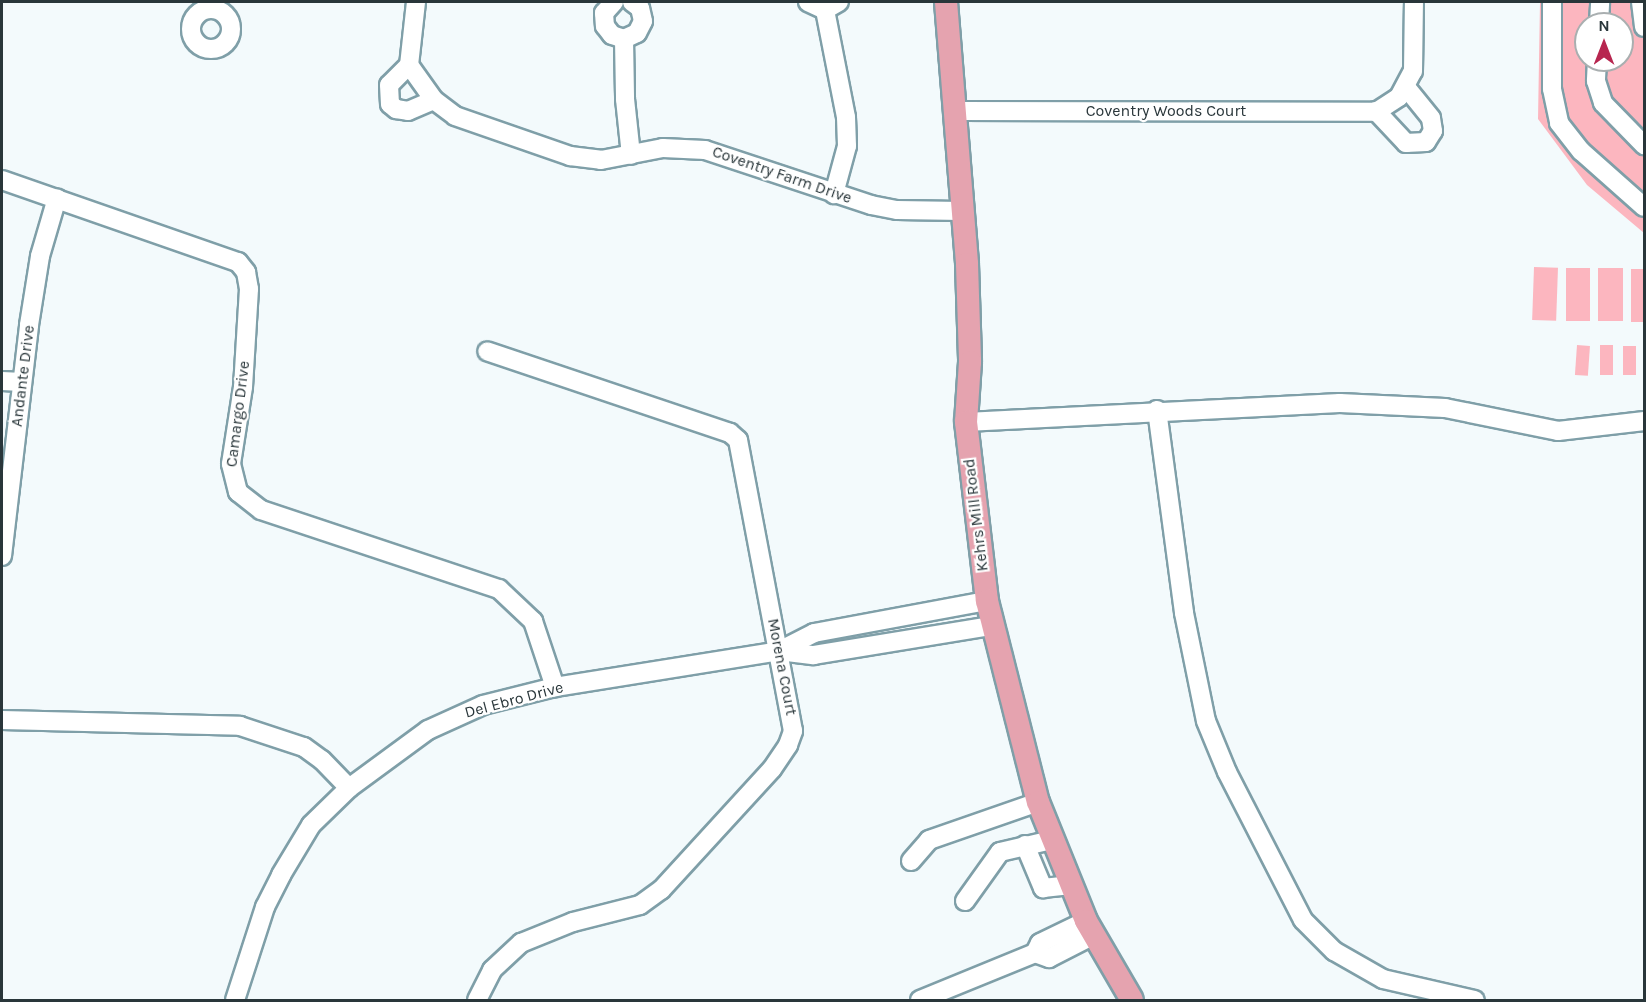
<!DOCTYPE html>
<style>
body{margin:0}
#map{position:relative;width:1646px;height:1002px;overflow:hidden;background:#f3fafc;font-family:Karla,sans-serif}
div>[style]{position:absolute}
.green>*{inset:0;background:#fcb6bf;transform-origin:0 0}
.roads{filter:drop-shadow(2px 0 #7f9fa8) drop-shadow(-2px 0 #7f9fa8) drop-shadow(0 2px #7f9fa8) drop-shadow(0 -2px #7f9fa8)}
.minor>*{height:18px;margin:-9px;padding:0 9px;transform-origin:9px;border-radius:9px;background:#fff}
.minor>.ring{margin:-9px;padding:0;box-sizing:content-box;background:none;border:18px solid #fff;border-radius:50%}
.major>*{height:22px;margin:-11px;padding:0 11px;transform-origin:11px;border-radius:11px;background:#e5a3af}
span{translate:-50% -50%;white-space:nowrap;text-align:center;line-height:1.15;-webkit-text-stroke:4.5px #fff;paint-order:stroke}
.street-label{font-size:16px;color:#29363a}
.frame{position:absolute;inset:0;border:3px solid #29363a;pointer-events:none}
.north{position:absolute;left:1574px;top:12px;width:60px;height:60px;box-sizing:border-box;background:#fff;border:2px solid #a9afb0;border-radius:50%;rotate:0deg;font-size:16px;font-weight:700;line-height:24px;text-align:center;color:#29363a}
.north::after{content:'';display:block;margin:auto;width:21px;height:27px;background:#b7264f;clip-path:polygon(50% 0,100% 100%,50% 72%,0 100%)}
</style>
<div id="map">
<div class="green">
<i style="clip-path:polygon(evenodd,1540px 2px,1644px 2px,1644px 233px,1587px 185px,1538px 119px,1540px 2px,1586px 24px,1622px 24px,1622px 60px,1586px 60px,1586px 24px)"></i>
<i style="left:1534px;top:267px;width:24px;height:53px;rotate:2deg"></i>
<i style="left:1566px;top:268px;width:24px;height:53px"></i>
<i style="left:1598px;top:268px;width:25px;height:53px"></i>
<i style="left:1631px;top:269px;width:13px;height:53px"></i>
<i style="left:1577px;top:345px;width:13px;height:30px;rotate:4deg"></i>
<i style="left:1600px;top:345px;width:13px;height:30px"></i>
<i style="left:1623px;top:346px;width:13px;height:29px"></i>
</div>
<div class="roads">
<div class="minor">
<i style="left:416px;top:2px;width:63px;rotate:96.3deg"></i>
<i style="left:409px;top:65px;width:43px;rotate:54.5deg"></i>
<i style="left:434px;top:100px;width:26px;rotate:37deg"></i>
<i style="left:455px;top:116px;width:122px;rotate:19.2deg"></i>
<i style="left:570px;top:156px;width:31px;rotate:7deg"></i>
<i style="left:601px;top:160px;width:63px;rotate:-11deg"></i>
<i style="left:663px;top:148px;width:42px;rotate:2.7deg"></i>
<i style="left:705px;top:150px;width:175px;rotate:18.3deg"></i>
<i style="left:871px;top:205px;width:26px;rotate:11deg"></i>
<i style="left:897px;top:210px;width:65px;rotate:0.9deg"></i>
<i style="left:614px;top:2px;width:15px;rotate:132deg"></i>
<i style="left:604px;top:13px;width:13px;rotate:86deg"></i>
<i style="left:605px;top:26px;width:11px;rotate:52deg"></i>
<i style="left:612px;top:35px;width:13px;rotate:18deg"></i>
<i style="left:624px;top:39px;width:14px;rotate:-25deg"></i>
<i style="left:637px;top:33px;width:13px;rotate:-63deg"></i>
<i style="left:643px;top:21px;width:13px;rotate:-103deg"></i>
<i style="left:640px;top:8px;width:10px;rotate:-143deg"></i>
<i style="left:808px;top:2px;width:19px;rotate:25deg"></i>
<i style="left:825px;top:10px;width:16px;rotate:-30deg"></i>
<i style="left:1552px;top:2px;width:87px;rotate:90deg"></i>
<i style="left:1552px;top:89px;width:35px;rotate:78deg"></i>
<i style="left:1559px;top:123px;width:36px;rotate:52deg"></i>
<i style="left:1581px;top:151px;width:84px;rotate:41.6deg"></i>
<i style="left:1641px;top:2px;width:25px;rotate:83deg"></i>
<i class="ring" style="left:191px;top:9px;width:22px;height:22px"></i>
<i style="left:825px;top:10px;width:109px;rotate:78.9deg"></i>
<i style="left:846px;top:117px;width:29px;rotate:88deg"></i>
<i style="left:847px;top:146px;width:50px;rotate:105.2deg"></i>
<i style="left:1599px;top:24px;width:22px;rotate:-87deg"></i>
<i style="left:624px;top:39px;width:60px;rotate:89deg"></i>
<i style="left:625px;top:99px;width:56px;rotate:83.9deg"></i>
<i style="left:1597px;top:60px;width:21px;rotate:93deg"></i>
<i style="left:1596px;top:81px;width:23px;rotate:72deg"></i>
<i style="left:1603px;top:103px;width:59px;rotate:45.7deg"></i>
<i style="left:409px;top:65px;width:28px;rotate:135deg"></i>
<i style="left:389px;top:85px;width:19px;rotate:87deg"></i>
<i style="left:390px;top:104px;width:8px;rotate:40deg"></i>
<i style="left:396px;top:109px;width:12px;rotate:9deg"></i>
<i style="left:408px;top:111px;width:28px;rotate:-23deg"></i>
<i style="left:957px;top:111px;width:419px;rotate:0.1deg"></i>
<i style="left:1376px;top:112px;width:27px;rotate:-33deg"></i>
<i style="left:1399px;top:97px;width:30px;rotate:-62deg"></i>
<i style="left:1413px;top:71px;width:69px;rotate:-89.2deg"></i>
<i style="left:1376px;top:111px;width:44px;rotate:46.8deg"></i>
<i style="left:1406px;top:143px;width:20px;rotate:-3deg"></i>
<i style="left:1426px;top:142px;width:13px;rotate:-58deg"></i>
<i style="left:1433px;top:131px;width:13px;rotate:-99deg"></i>
<i style="left:1431px;top:118px;width:38px;rotate:-129deg"></i>
<i style="left:2px;top:180px;width:250px;rotate:19.2deg"></i>
<i style="left:238px;top:262px;width:13px;rotate:51deg"></i>
<i style="left:246px;top:272px;width:17px;rotate:80deg"></i>
<i style="left:249px;top:289px;width:98px;rotate:93.5deg"></i>
<i style="left:243px;top:387px;width:78px;rotate:98.9deg"></i>
<i style="left:231px;top:464px;width:29px;rotate:76deg"></i>
<i style="left:238px;top:492px;width:29px;rotate:38deg"></i>
<i style="left:261px;top:510px;width:251px;rotate:18.4deg"></i>
<i style="left:499px;top:589px;width:47px;rotate:43.3deg"></i>
<i style="left:533px;top:621px;width:70px;rotate:71.6deg"></i>
<i style="left:2px;top:381px;width:20px;rotate:3deg"></i>
<i style="left:1157px;top:410px;width:205px;rotate:82.4deg"></i>
<i style="left:1184px;top:613px;width:110px;rotate:78.5deg"></i>
<i style="left:1206px;top:721px;width:55px;rotate:67.6deg"></i>
<i style="left:1227px;top:772px;width:166px;rotate:62.8deg"></i>
<i style="left:1303px;top:920px;width:44px;rotate:45deg"></i>
<i style="left:1334px;top:951px;width:56px;rotate:29.7deg"></i>
<i style="left:1383px;top:979px;width:94px;rotate:12.9deg"></i>
<i style="left:966px;top:422px;width:374px;rotate:-2.9deg"></i>
<i style="left:1340px;top:403px;width:105px;rotate:2.7deg"></i>
<i style="left:1445px;top:408px;width:115px;rotate:11.5deg"></i>
<i style="left:1558px;top:431px;width:87px;rotate:-6.6deg"></i>
<i style="left:2px;top:556px;width:233px;rotate:-83.3deg"></i>
<i style="left:29px;top:325px;width:70px;rotate:-80.9deg"></i>
<i style="left:40px;top:256px;width:60px;rotate:-73.7deg"></i>
<i style="left:779px;top:651px;width:39px;rotate:-27deg"></i>
<i style="left:814px;top:633px;width:176px;rotate:-10.5deg"></i>
<i style="left:2px;top:720px;width:238px;rotate:1.4deg"></i>
<i style="left:240px;top:726px;width:67px;rotate:18.2deg"></i>
<i style="left:304px;top:747px;width:22px;rotate:36deg"></i>
<i style="left:322px;top:760px;width:39px;rotate:46deg"></i>
<i style="left:349px;top:788px;width:98px;rotate:-36.3deg"></i>
<i style="left:428px;top:730px;width:60px;rotate:-24.4deg"></i>
<i style="left:483px;top:705px;width:74px;rotate:-14deg"></i>
<i style="left:555px;top:687px;width:227px;rotate:-9.1deg"></i>
<i style="left:779px;top:651px;width:35px;rotate:7deg"></i>
<i style="left:814px;top:655px;width:180px;rotate:-9.3deg"></i>
<i style="left:1025px;top:845px;width:47px;rotate:67.3deg"></i>
<i style="left:1043px;top:888px;width:28px;rotate:-6deg"></i>
<i style="left:911px;top:861px;width:28px;rotate:-49deg"></i>
<i style="left:929px;top:840px;width:115px;rotate:-19.2deg"></i>
<i style="left:965px;top:901px;width:60px;rotate:-54.5deg"></i>
<i style="left:1000px;top:852px;width:53px;rotate:-13deg"></i>
<i style="left:1035px;top:953px;width:15px;rotate:20deg"></i>
<i style="left:1049px;top:958px;width:51px;rotate:-27.1deg"></i>
<i style="left:235px;top:1000px;width:98px;rotate:-72.1deg"></i>
<i style="left:265px;top:907px;width:36px;rotate:-63deg"></i>
<i style="left:281px;top:875px;width:58px;rotate:-59deg"></i>
<i style="left:311px;top:825px;width:53px;rotate:-44.2deg"></i>
<i style="left:477px;top:1000px;width:34px;rotate:-63deg"></i>
<i style="left:492px;top:970px;width:40px;rotate:-43deg"></i>
<i style="left:521px;top:943px;width:56px;rotate:-22deg"></i>
<i style="left:573px;top:922px;width:69px;rotate:-14.2deg"></i>
<i style="left:640px;top:905px;width:26px;rotate:-36deg"></i>
<i style="left:661px;top:890px;width:164px;rotate:-47.5deg"></i>
<i style="left:772px;top:769px;width:29px;rotate:-56deg"></i>
<i style="left:788px;top:745px;width:15px;rotate:-70deg"></i>
<i style="left:793px;top:731px;width:296px;rotate:-100.7deg"></i>
<i style="left:738px;top:440px;width:11px;rotate:-139deg"></i>
<i style="left:730px;top:433px;width:256px;rotate:-161.4deg"></i>
<i style="left:920px;top:1000px;width:124px;rotate:-22.2deg"></i>
<i style="left:1035px;top:953px;width:11px;rotate:-63deg"></i>
<i style="left:1040px;top:943px;width:51px;rotate:-25.6deg"></i>
</div>
<div class="major">
<i style="left:946px;top:2px;width:263px;rotate:85.4deg"></i>
<i style="left:967px;top:264px;width:98px;rotate:88.2deg"></i>
<i style="left:970px;top:362px;width:60px;rotate:93.8deg"></i>
<i style="left:966px;top:422px;width:180px;rotate:83.3deg"></i>
<i style="left:987px;top:601px;width:207px;rotate:75.8deg"></i>
<i style="left:1038px;top:802px;width:128px;rotate:68deg"></i>
<i style="left:1086px;top:921px;width:91px;rotate:59.8deg"></i>
</div>
</div>
<div class="street-label">
<span style="left:1166px;top:111px">Coventry Woods Court</span>
<span style="left:782px;top:175px;rotate:19deg">Coventry Farm Drive</span>
<span style="left:23px;top:376px;rotate:-83deg">Andante Drive</span>
<span style="left:238px;top:414px;rotate:-83deg">Camargo Drive</span>
<span style="left:976px;top:515px;rotate:-97deg">Kehrs Mill Road</span>
<span style="left:782px;top:667px;rotate:79deg">Morena Court</span>
<span style="left:514px;top:700px;rotate:-15deg">Del Ebro Drive</span>
</div>
<div class="frame"></div>
<div class="north">N</div>
</div>
